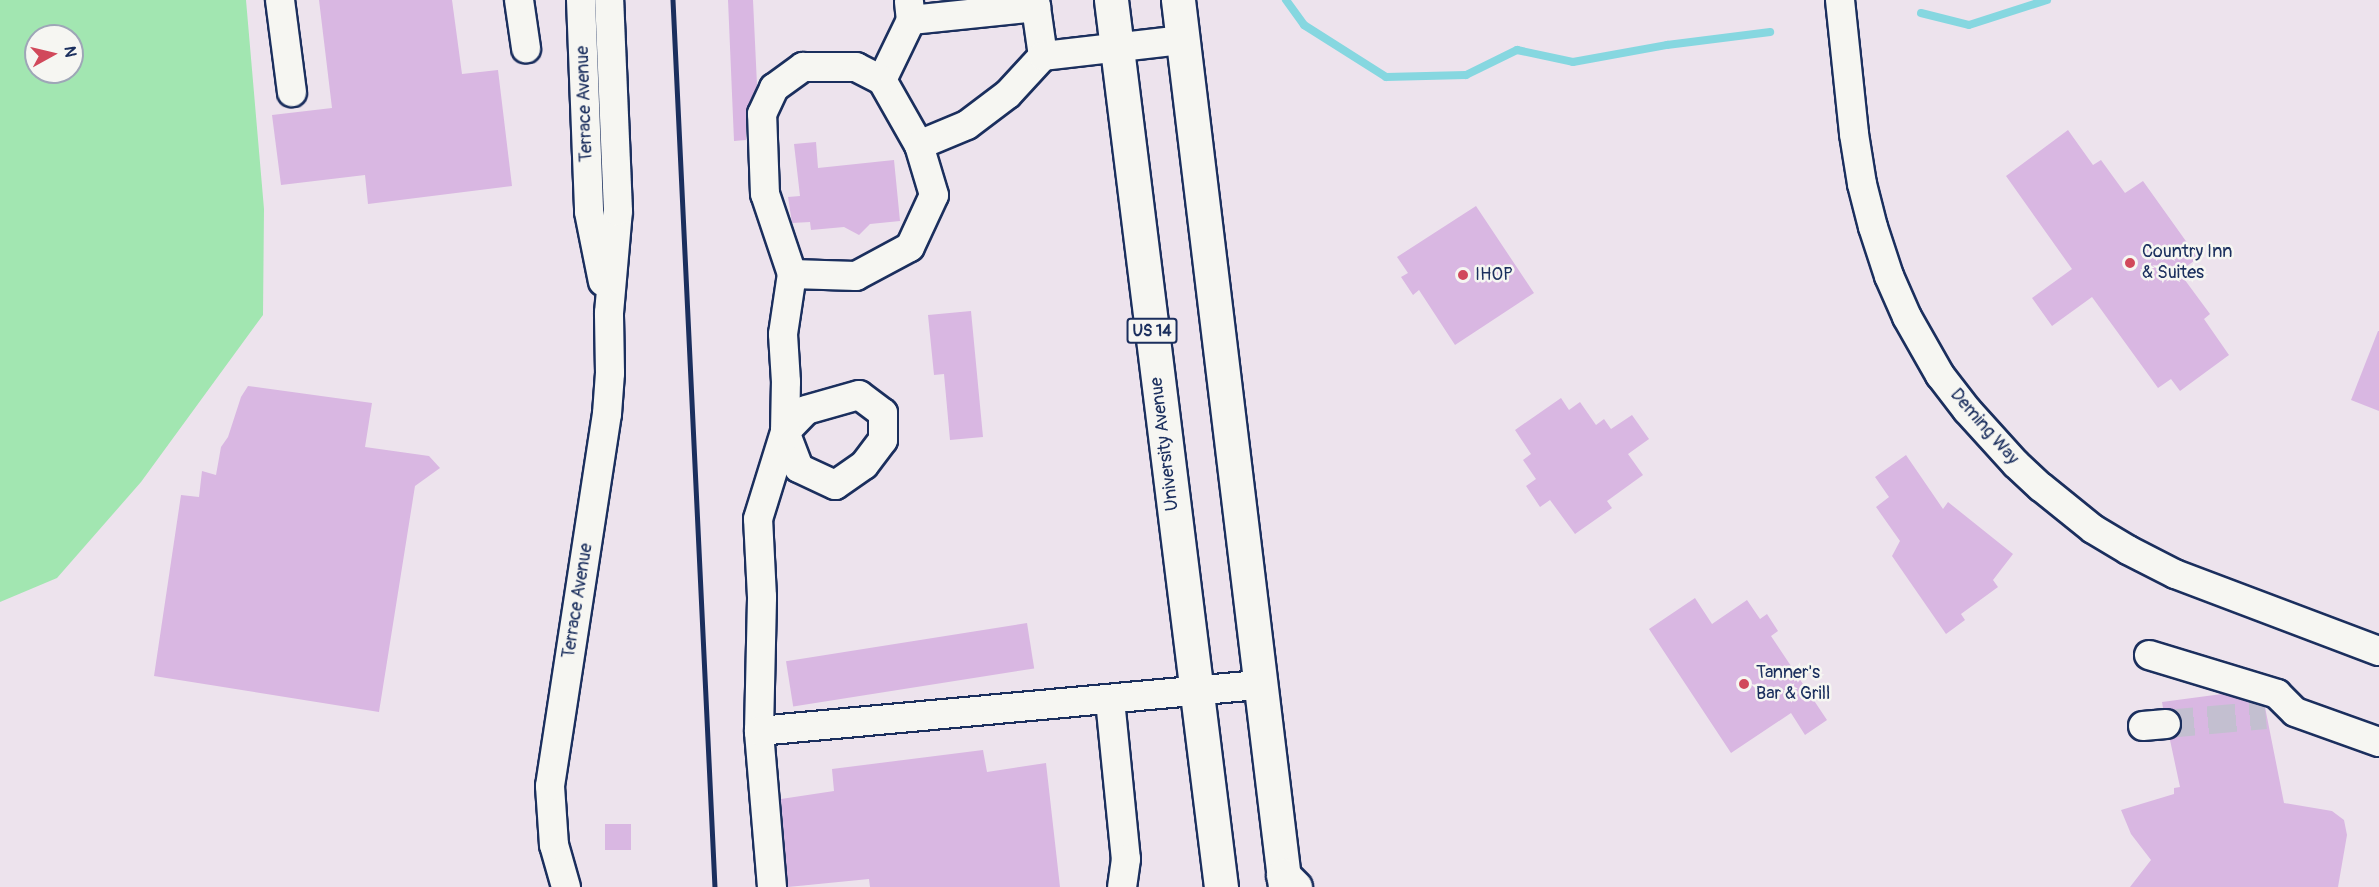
<!DOCTYPE html>
<style>
body{margin:0}
#map{position:relative;width:2379px;height:887px;overflow:hidden;background:#ede3ed;font-family:Pangolin,sans-serif}
div>[style]{position:absolute}
.green>*{inset:0;background:#a2e6b1}
.stream>*{height:8px;margin:-4px;padding:0 4px;transform-origin:4px;border-radius:4px;background:#86d7e0}
.building>*{inset:0;background:#d9b7e2;transform-origin:0 0}
.minor-tunnel>*{height:28px;margin-top:-14px;transform-origin:0;background:repeating-linear-gradient(90deg,#c3bfd0 0 28px,transparent 0 42px)}
.roads{filter:drop-shadow(2px 0 #1b2f5e) drop-shadow(-2px 0 #1b2f5e) drop-shadow(0 2px #1b2f5e) drop-shadow(0 -2px #1b2f5e)}
.minor>*{height:28px;margin:-14px;padding:0 14px;transform-origin:14px;border-radius:14px;background:#f6f6f2}
.major>*{height:33px;margin:-16.5px;padding:0 16.5px;transform-origin:16.5px;border-radius:16.5px;background:#f6f6f2}
.highway>*{height:33px;margin:-16.5px;padding:0 16.5px;transform-origin:16.5px;border-radius:16.5px;background:#f6f6f2}
.rail>*{height:4.5px;margin:-2.25px;padding:0 2.25px;transform-origin:2.25px;border-radius:2.25px;background:#1b2f5e}
.dots>*{width:16px;height:16px;translate:-50% -50%;box-sizing:border-box;border:3px solid #f6f6f2;border-radius:50%}
span{translate:-50% -50%;white-space:nowrap;text-align:center;line-height:1.15;-webkit-text-stroke:5px #f6f6f2;paint-order:stroke}
.shield-label span{padding:2px 4px;background:#f6f6f2;border:2px solid;border-radius:4px;-webkit-text-stroke-width:0}
.shield-label{font-size:16px;color:#1b2f5e;font-weight:700}
.street-label{font-size:18px;color:#1b2f5e}
.poi-label{font-size:18px;color:#1b2f5e}
.left{translate:0 -50%;text-align:left}
.north{position:absolute;left:24px;top:24px;width:60px;height:60px;box-sizing:border-box;background:#f6f6f2;border:2px solid #9ea6b7;border-radius:50%;rotate:82deg;font-size:16px;font-weight:700;line-height:24px;text-align:center;color:#1b2f5e}
.north::after{content:'';display:block;margin:auto;width:21px;height:27px;background:#d1495b;clip-path:polygon(50% 0,100% 100%,50% 72%,0 100%)}
</style>
<div id="map">
<div class="green">
<i style="clip-path:polygon(evenodd,0 0,246px 0,264px 209px,263px 315px,141px 482px,57px 578px,0 602px,0 0,36px 36px,72px 36px,72px 72px,36px 72px,36px 36px)"></i>
</div>
<div class="stream">
<i style="left:1286px;top:0;width:31px;rotate:54deg"></i>
<i style="left:1304px;top:25px;width:97px;rotate:32.4deg"></i>
<i style="left:1386px;top:77px;width:80px;rotate:-1.4deg"></i>
<i style="left:1466px;top:75px;width:57px;rotate:-26.1deg"></i>
<i style="left:1517px;top:50px;width:57px;rotate:12.1deg"></i>
<i style="left:1573px;top:62px;width:96px;rotate:-10.3deg"></i>
<i style="left:1667px;top:45px;width:104px;rotate:-7.2deg"></i>
<i style="left:1921px;top:13px;width:49px;rotate:14deg"></i>
<i style="left:1969px;top:25px;width:82px;rotate:-17.8deg"></i>
</div>
<div class="building">
<i style="clip-path:polygon(319px 0,452px 0,462px 74px,498px 70px,512px 186px,368px 204px,365px 175px,281px 185px,272px 115px,332px 108px)"></i>
<i style="clip-path:polygon(728px 0,753px 0,757px 85px,746px 114px,746px 140px,734px 141px)"></i>
<i style="clip-path:polygon(2068px 130px,2093px 165px,2101px 160px,2125px 193px,2143px 181px,2198px 258px,2179px 272px,2210px 314px,2204px 319px,2229px 355px,2180px 391px,2171px 379px,2158px 388px,2092px 297px,2052px 326px,2032px 298px,2072px 269px,2006px 176px)"></i>
<i style="clip-path:polygon(816px 142px,818px 168px,894px 160px,900px 221px,870px 224px,859px 235px,844px 227px,811px 230px,810px 222px,792px 223px,788px 197px,800px 196px,794px 144px)"></i>
<i style="clip-path:polygon(1476px 206px,1534px 293px,1455px 345px,1419px 290px,1413px 295px,1401px 277px,1408px 273px,1397px 257px)"></i>
<i style="clip-path:polygon(971px 311px,983px 437px,950px 440px,944px 374px,934px 375px,928px 315px)"></i>
<i style="clip-path:polygon(2378px 331px,2379px 331px,2379px 411px,2351px 400px)"></i>
<i style="clip-path:polygon(248px 386px,372px 403px,365px 447px,429px 456px,440px 468px,415px 486px,379px 712px,154px 676px,181px 495px,199px 497px,202px 471px,216px 475px,221px 447px,228px 437px,241px 397px)"></i>
<i style="clip-path:polygon(1561px 398px,1569px 410px,1580px 402px,1596px 425px,1604px 419px,1611px 429px,1632px 415px,1649px 439px,1628px 454px,1643px 475px,1607px 501px,1612px 508px,1575px 534px,1550px 500px,1540px 507px,1526px 486px,1536px 479px,1523px 460px,1531px 454px,1515px 430px)"></i>
<i style="clip-path:polygon(1906px 455px,1943px 509px,1948px 502px,2013px 554px,1993px 580px,1998px 587px,1961px 614px,1965px 620px,1946px 634px,1892px 556px,1900px 541px,1876px 507px,1889px 497px,1875px 477px)"></i>
<i style="clip-path:polygon(1695px 598px,1712px 624px,1747px 600px,1760px 619px,1767px 614px,1778px 631px,1771px 636px,1827px 720px,1805px 735px,1791px 713px,1731px 753px,1649px 629px)"></i>
<i style="left:1027px;top:623px;width:46px;height:244px;rotate:81deg"></i>
<i style="clip-path:polygon(2222px 694px,2265px 707px,2284px 803px,2332px 811px,2344px 820px,2347px 835px,2338px 887px,2130px 887px,2151px 860px,2131px 834px,2121px 810px,2174px 794px,2174px 788px,2180px 787px,2170px 740px,2181px 731px,2182px 722px,2179px 714px,2172px 709px,2163px 708px,2162px 702px)"></i>
<i style="clip-path:polygon(983px 750px,987px 772px,1046px 763px,1060px 887px,870px 887px,869px 879px,788px 887px,781px 799px,834px 791px,832px 769px)"></i>
<i style="left:605px;top:824px;width:26px;height:26px"></i>
</div>
<div class="minor-tunnel">
<i style="left:2166px;top:724px;width:100px;rotate:-5.1deg"></i>
</div>
<div class="roads">
<div class="minor">
<i style="left:280px;top:0;width:93px;rotate:82.6deg"></i>
<i style="left:519px;top:0;width:49px;rotate:81.7deg"></i>
<i style="left:581px;top:0;width:212px;rotate:87.8deg"></i>
<i style="left:589px;top:212px;width:71px;rotate:78.7deg"></i>
<i style="left:1035px;top:0;width:57px;rotate:81.9deg"></i>
<i style="left:1840px;top:0;width:135px;rotate:84deg"></i>
<i style="left:1854px;top:134px;width:51px;rotate:80.9deg"></i>
<i style="left:1862px;top:184px;width:44px;rotate:75.7deg"></i>
<i style="left:1873px;top:227px;width:52px;rotate:71.9deg"></i>
<i style="left:1889px;top:276px;width:45px;rotate:66.3deg"></i>
<i style="left:1907px;top:317px;width:67px;rotate:60.4deg"></i>
<i style="left:1940px;top:375px;width:44px;rotate:52.4deg"></i>
<i style="left:1967px;top:410px;width:73px;rotate:47.8deg"></i>
<i style="left:2016px;top:464px;width:34px;rotate:43deg"></i>
<i style="left:2041px;top:487px;width:67px;rotate:38.9deg"></i>
<i style="left:2093px;top:529px;width:41px;rotate:31deg"></i>
<i style="left:2128px;top:550px;width:53px;rotate:27.1deg"></i>
<i style="left:2175px;top:574px;width:218px;rotate:20.7deg"></i>
<i style="left:909px;top:2px;width:18px;rotate:84deg"></i>
<i style="left:911px;top:20px;width:126px;rotate:-5.9deg"></i>
<i style="left:911px;top:20px;width:67px;rotate:115.8deg"></i>
<i style="left:882px;top:80px;width:75px;rotate:60.4deg"></i>
<i style="left:919px;top:145px;width:52px;rotate:-22.6deg"></i>
<i style="left:967px;top:125px;width:51px;rotate:-37.1deg"></i>
<i style="left:1008px;top:94px;width:52px;rotate:-47.4deg"></i>
<i style="left:1043px;top:56px;width:140px;rotate:-6.6deg"></i>
<i style="left:792px;top:274px;width:84px;rotate:-108.6deg"></i>
<i style="left:765px;top:194px;width:80px;rotate:-92.1deg"></i>
<i style="left:762px;top:114px;width:29px;rotate:-65deg"></i>
<i style="left:774px;top:88px;width:36px;rotate:-36deg"></i>
<i style="left:803px;top:67px;width:53px"></i>
<i style="left:856px;top:67px;width:29px;rotate:27deg"></i>
<i style="left:859px;top:395px;width:30px;rotate:37deg"></i>
<i style="left:883px;top:413px;width:27px;rotate:90deg"></i>
<i style="left:883px;top:440px;width:31px;rotate:127deg"></i>
<i style="left:864px;top:465px;width:35px;rotate:145deg"></i>
<i style="left:835px;top:485px;width:40px;rotate:-155deg"></i>
<i style="left:799px;top:468px;width:39px;rotate:-111deg"></i>
<i style="left:785px;top:432px;width:30px;rotate:-46deg"></i>
<i style="left:806px;top:410px;width:55px;rotate:-15.8deg"></i>
<i style="left:2149px;top:655px;width:134px;rotate:16.9deg"></i>
<i style="left:2277px;top:694px;width:25px;rotate:45deg"></i>
<i style="left:2295px;top:712px;width:89px;rotate:19.7deg"></i>
<i style="left:1110px;top:700px;width:160px;rotate:84.3deg"></i>
<i style="left:1126px;top:859px;width:28px;rotate:98deg"></i>
<i style="left:2143px;top:726px;width:23px;rotate:-5deg"></i>
<i style="left:759px;top:731px;width:134px;rotate:-88.7deg"></i>
<i style="left:762px;top:597px;width:78px;rotate:-92.9deg"></i>
<i style="left:758px;top:519px;width:91px;rotate:-72.8deg"></i>
<i style="left:785px;top:432px;width:50px;rotate:-88.9deg"></i>
<i style="left:786px;top:382px;width:48px;rotate:-93.6deg"></i>
<i style="left:783px;top:334px;width:61px;rotate:-81.5deg"></i>
<i style="left:792px;top:274px;width:64px;rotate:1.8deg"></i>
<i style="left:856px;top:276px;width:61px;rotate:-28.2deg"></i>
<i style="left:910px;top:247px;width:57px;rotate:-65.2deg"></i>
<i style="left:934px;top:195px;width:52px;rotate:-106.7deg"></i>
<i style="left:566px;top:887px;width:44px;rotate:-105.9deg"></i>
<i style="left:554px;top:845px;width:59px;rotate:-93.9deg"></i>
<i style="left:550px;top:786px;width:376px;rotate:-81.3deg"></i>
<i style="left:607px;top:414px;width:41px;rotate:-85.8deg"></i>
<i style="left:610px;top:373px;width:60px;rotate:-91deg"></i>
<i style="left:609px;top:313px;width:102px;rotate:-85deg"></i>
<i style="left:618px;top:211px;width:211px;rotate:-92.4deg"></i>
<i style="left:772px;top:887px;width:157px;rotate:-94.8deg"></i>
<i style="left:759px;top:731px;width:501px;rotate:-5.27deg"></i>
</div>
<div class="major">
<i style="left:1111px;top:0;width:894px;rotate:82.93deg"></i>
<i style="left:1178px;top:0;width:893px;rotate:83.12deg"></i>
</div>
<div class="highway">
<i style="left:1283px;top:875px;width:17px;rotate:45deg"></i>
</div>
</div>
<div class="rail">
<i style="left:673px;top:0;width:888px;rotate:87.29deg"></i>
</div>
<div class="dots">
<i style="left:2130px;top:263px;background:#d1495b"></i>
<i style="left:1463px;top:275px;background:#d1495b"></i>
<i style="left:1744px;top:684px;background:#d1495b"></i>
</div>
<div class="shield-label">
<span style="left:1152px;top:331px">US 14</span>
</div>
<div class="street-label">
<span style="left:585px;top:104px;rotate:-92deg">Terrace Avenue</span>
<span style="left:1984px;top:427px;rotate:49deg">Deming Way</span>
<span style="left:1165px;top:444px;rotate:-97deg">University Avenue</span>
<span style="left:578px;top:601px;rotate:-81deg">Terrace Avenue</span>
</div>
<div class="poi-label">
<span class="left" style="left:2142px;top:263px">Country Inn<br>&amp; Suites</span>
<span class="left" style="left:1475px;top:275px">IHOP</span>
<span class="left" style="left:1756px;top:684px">Tanner's<br>Bar &amp; Grill</span>
</div>
<div class="north">N</div>
</div>
